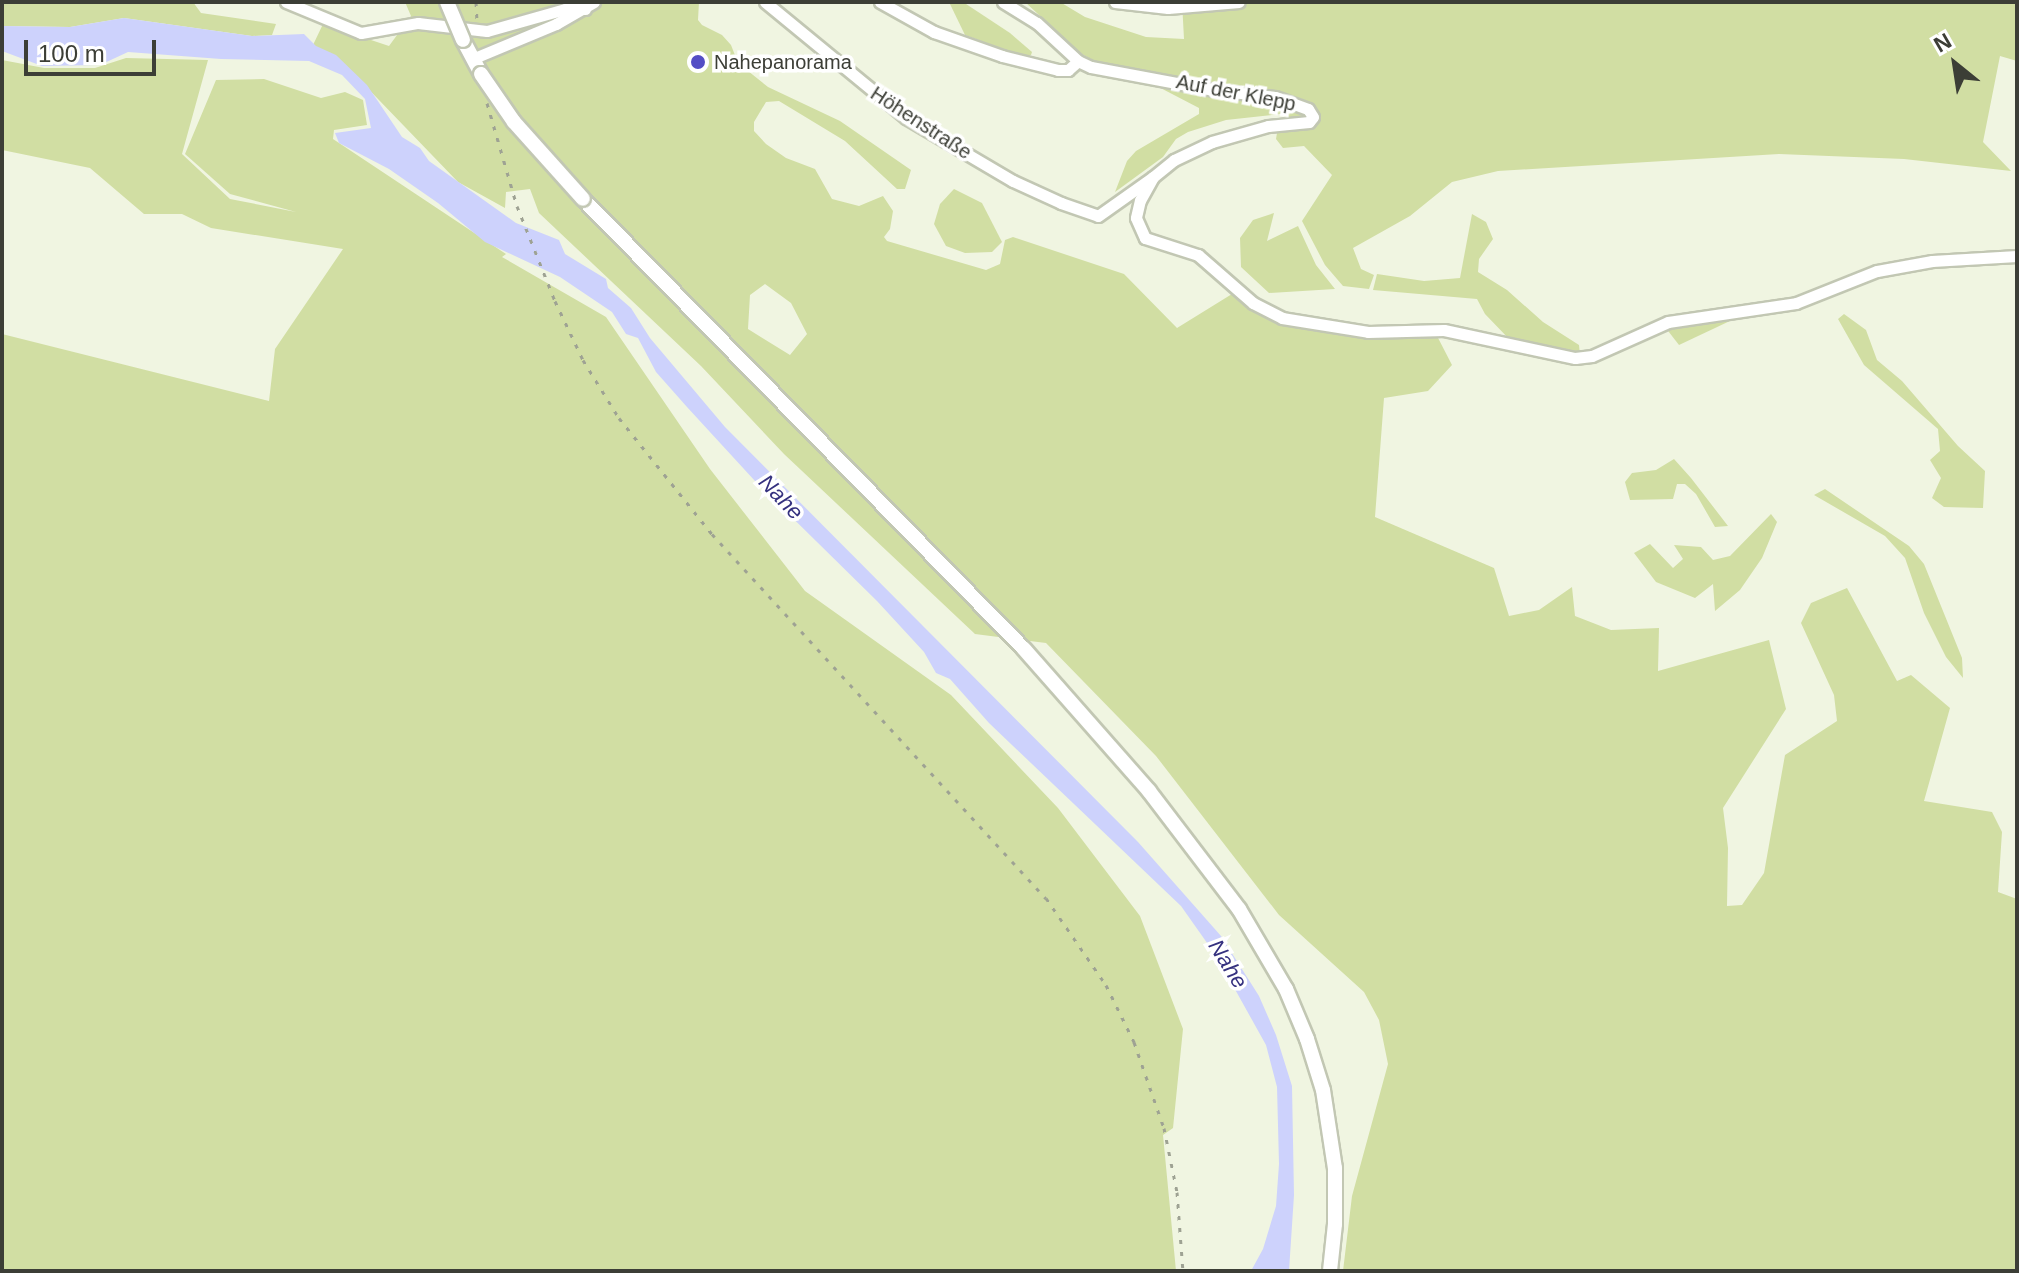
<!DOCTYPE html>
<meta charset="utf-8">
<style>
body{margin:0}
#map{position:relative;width:2019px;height:1273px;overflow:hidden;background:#f0f5e1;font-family:Helvetica,sans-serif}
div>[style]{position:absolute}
.green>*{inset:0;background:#d1dea3}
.water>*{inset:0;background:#cdd2fc}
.roads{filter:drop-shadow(2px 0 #c2c7b3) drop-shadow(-2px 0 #c2c7b3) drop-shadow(0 2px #c2c7b3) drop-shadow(0 -2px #c2c7b3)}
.minor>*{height:11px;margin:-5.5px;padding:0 5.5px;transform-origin:5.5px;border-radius:5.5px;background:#fff}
.major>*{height:14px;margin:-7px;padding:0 7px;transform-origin:7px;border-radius:7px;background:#fff}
.rail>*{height:3px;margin-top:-1.5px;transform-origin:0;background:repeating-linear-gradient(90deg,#9ea293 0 4px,transparent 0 12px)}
.bridges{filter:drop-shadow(2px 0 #c2c7b3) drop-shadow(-2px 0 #c2c7b3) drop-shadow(0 2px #c2c7b3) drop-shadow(0 -2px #c2c7b3)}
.major-bridge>*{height:14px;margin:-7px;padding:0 7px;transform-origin:7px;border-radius:7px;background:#fff}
.dots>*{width:22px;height:22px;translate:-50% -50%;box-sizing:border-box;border:4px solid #fff;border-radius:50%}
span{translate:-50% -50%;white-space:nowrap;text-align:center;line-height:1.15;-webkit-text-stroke:7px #fff;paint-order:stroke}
.poi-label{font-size:20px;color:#3c3e36}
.left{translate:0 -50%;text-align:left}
.street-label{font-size:20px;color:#3c3e36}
.water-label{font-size:22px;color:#35317f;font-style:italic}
.frame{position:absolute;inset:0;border:4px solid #3c3e36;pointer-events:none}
.north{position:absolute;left:1915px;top:24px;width:80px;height:80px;-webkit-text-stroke:6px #fff;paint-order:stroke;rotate:330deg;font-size:22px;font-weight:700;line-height:32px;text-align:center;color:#3c3e36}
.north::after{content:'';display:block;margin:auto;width:28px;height:36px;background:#3c3e36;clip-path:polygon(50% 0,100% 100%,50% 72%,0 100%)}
.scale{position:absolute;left:24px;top:40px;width:132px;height:36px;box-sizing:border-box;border:4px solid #3c3e36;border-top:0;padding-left:10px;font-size:24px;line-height:28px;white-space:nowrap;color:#3c3e36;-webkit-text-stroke:6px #fff;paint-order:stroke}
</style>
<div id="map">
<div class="green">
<i style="clip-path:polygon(2px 2px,193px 2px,201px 13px,276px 24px,272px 35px,252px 36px,124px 18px,70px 27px,5px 26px,2px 26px)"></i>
<i style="clip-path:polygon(evenodd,405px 2px,699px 2px,698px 20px,702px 25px,722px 35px,731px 45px,738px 63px,768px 87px,840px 121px,911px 170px,905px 189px,897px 189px,845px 141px,779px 101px,766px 102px,754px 122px,754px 131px,766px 144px,786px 158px,815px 169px,832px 199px,859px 206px,883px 196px,893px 211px,890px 229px,884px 237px,887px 241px,986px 270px,1000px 264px,1005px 240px,1013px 237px,1124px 274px,1177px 328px,1232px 294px,1279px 322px,1436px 334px,1452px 365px,1428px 391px,1384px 398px,1375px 517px,1494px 568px,1509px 616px,1539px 610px,1572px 587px,1575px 616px,1611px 630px,1659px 628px,1658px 671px,1769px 640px,1786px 709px,1723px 808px,1728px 848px,1727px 906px,1742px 905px,1764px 873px,1785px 755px,1837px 721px,1834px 695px,1801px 623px,1811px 603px,1847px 588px,1897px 681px,1911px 675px,1950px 708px,1924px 801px,1992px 812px,2002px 832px,1998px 892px,2017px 899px,2017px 1271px,1343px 1271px,1352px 1196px,1388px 1064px,1379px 1020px,1364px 992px,1279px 915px,1156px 756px,1046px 643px,975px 634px,784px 454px,701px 366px,539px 213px,530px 189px,506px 192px,505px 208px,458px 182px,351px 71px,313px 45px,323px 24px,389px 46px,411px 16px,405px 2px,765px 284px,791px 303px,807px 334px,790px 355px,748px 329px,750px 295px,765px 284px)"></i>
<i style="clip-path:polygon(949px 2px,963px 2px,1010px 33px,1032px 52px,1031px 55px,1025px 57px,965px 35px)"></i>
<i style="clip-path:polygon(1025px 2px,1060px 2px,1085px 17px,1146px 37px,1184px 39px,1182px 2px,2017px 2px,2017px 61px,2000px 56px,1983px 142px,2011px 171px,1904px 159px,1779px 154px,1498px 171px,1452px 182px,1410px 216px,1353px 248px,1361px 269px,1374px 275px,1369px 289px,1343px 286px,1325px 265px,1302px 221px,1332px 175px,1304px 146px,1283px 148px,1276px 139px,1277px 133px,1297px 124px,1280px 114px,1226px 120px,1188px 132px,1176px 139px,1163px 157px,1115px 192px,1127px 161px,1136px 151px,1199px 114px,1199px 108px,1149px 82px,1097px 72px,1094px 61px,1080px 53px)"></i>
<i style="clip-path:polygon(126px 58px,208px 60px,182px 154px,230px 199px,296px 212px,230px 194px,185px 154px,216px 80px,264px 79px,321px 98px,345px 92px,363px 100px,367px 125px,334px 130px,333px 139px,506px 254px,502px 257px,606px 317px,710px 469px,805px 591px,951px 695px,1058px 808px,1140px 916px,1183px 1029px,1173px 1128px,1163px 1135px,1176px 1271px,2px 1271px,2px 334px,269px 401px,275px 349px,343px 249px,211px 228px,182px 214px,144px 214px,90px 168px,2px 150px,2px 60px,44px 68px,95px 68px)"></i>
<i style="clip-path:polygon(954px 189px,982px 203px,1002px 242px,992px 252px,965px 253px,946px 246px,934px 224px,940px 204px)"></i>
<i style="clip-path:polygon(1274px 213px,1267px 241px,1298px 226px,1316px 265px,1335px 289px,1269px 293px,1241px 267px,1240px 238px,1253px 220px)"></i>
<i style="clip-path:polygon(1472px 214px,1486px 222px,1493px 239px,1479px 259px,1478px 272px,1507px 290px,1543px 322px,1579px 345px,1580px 355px,1511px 341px,1485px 314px,1477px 299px,1373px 290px,1377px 274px,1424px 281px,1460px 278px)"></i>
<i style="clip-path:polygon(1844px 314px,1866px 330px,1877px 360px,1902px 381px,1958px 446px,1985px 471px,1983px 508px,1944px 507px,1932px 498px,1941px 478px,1930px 460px,1940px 451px,1938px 429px,1864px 365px,1838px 319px)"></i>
<i style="clip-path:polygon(1728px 317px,1732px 320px,1679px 345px,1665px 327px)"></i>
<i style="clip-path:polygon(1674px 459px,1691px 478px,1728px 526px,1715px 527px,1696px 494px,1685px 484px,1677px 484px,1673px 499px,1630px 500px,1625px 482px,1632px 473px,1656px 470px)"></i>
<i style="clip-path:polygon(1825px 489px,1909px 546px,1924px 564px,1962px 658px,1963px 678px,1946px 657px,1924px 613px,1905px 558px,1885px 536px,1814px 495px)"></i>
<i style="clip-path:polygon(1771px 514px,1777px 522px,1762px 558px,1740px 590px,1715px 611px,1713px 584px,1695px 598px,1656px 582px,1634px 553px,1650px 544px,1673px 568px,1683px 559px,1674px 545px,1701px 547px,1713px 560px,1730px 556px)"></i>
</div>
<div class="water">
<i style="clip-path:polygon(124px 18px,252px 36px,304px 34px,316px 46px,336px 55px,367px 85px,402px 137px,420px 148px,429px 161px,516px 223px,559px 240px,565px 254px,606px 279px,608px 288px,631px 308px,650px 338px,725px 427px,1138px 842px,1221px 936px,1259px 996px,1276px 1035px,1292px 1086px,1294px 1195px,1289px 1271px,1251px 1271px,1263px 1249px,1276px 1206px,1279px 1164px,1277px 1087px,1266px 1045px,1217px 957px,1181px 906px,989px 723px,950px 679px,936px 673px,924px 652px,877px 601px,755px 481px,687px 407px,656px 372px,638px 338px,626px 334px,612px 312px,560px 277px,485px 242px,438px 203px,389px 169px,339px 143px,335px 133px,371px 128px,365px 99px,342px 75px,309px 61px,221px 59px,128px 52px,100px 65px,42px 66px,2px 51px,2px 26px,70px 27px)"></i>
</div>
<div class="roads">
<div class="minor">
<i style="left:286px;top:2px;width:81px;rotate:22.5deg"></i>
<i style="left:361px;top:33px;width:58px;rotate:-10deg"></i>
<i style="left:418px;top:23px;width:69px;rotate:6.6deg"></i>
<i style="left:487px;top:31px;width:81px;rotate:-15.8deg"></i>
<i style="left:565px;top:9px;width:20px"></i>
<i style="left:765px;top:2px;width:183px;rotate:39.4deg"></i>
<i style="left:906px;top:118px;width:124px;rotate:30.5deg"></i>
<i style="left:1013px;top:181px;width:53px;rotate:24.6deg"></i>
<i style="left:1061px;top:203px;width:39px;rotate:19deg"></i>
<i style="left:1098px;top:216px;width:67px;rotate:-35.3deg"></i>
<i style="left:880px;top:2px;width:62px;rotate:29.1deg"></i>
<i style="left:934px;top:32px;width:72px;rotate:19.4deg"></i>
<i style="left:1002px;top:56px;width:58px;rotate:14deg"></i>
<i style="left:1058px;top:70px;width:10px"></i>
<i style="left:1068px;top:70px;width:13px;rotate:-42deg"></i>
<i style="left:1003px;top:2px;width:40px;rotate:32deg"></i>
<i style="left:1037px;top:23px;width:56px;rotate:42.8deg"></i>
<i style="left:1078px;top:61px;width:14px;rotate:25deg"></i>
<i style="left:1091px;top:67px;width:125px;rotate:10.6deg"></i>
<i style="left:1214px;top:90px;width:61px;rotate:6.5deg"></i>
<i style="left:1275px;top:97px;width:35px;rotate:20deg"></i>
<i style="left:1308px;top:109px;width:9px;rotate:58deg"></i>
<i style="left:1313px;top:117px;width:6px;rotate:129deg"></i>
<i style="left:1309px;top:122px;width:41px;rotate:174.4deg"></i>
<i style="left:1268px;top:126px;width:58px;rotate:164.1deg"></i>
<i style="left:1212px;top:142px;width:42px;rotate:154.7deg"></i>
<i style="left:1174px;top:160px;width:27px;rotate:141deg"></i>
<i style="left:1153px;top:177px;width:26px;rotate:119deg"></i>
<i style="left:1140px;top:200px;width:18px;rotate:103deg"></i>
<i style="left:1136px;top:218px;width:22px;rotate:66deg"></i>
<i style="left:1145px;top:238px;width:56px;rotate:17.8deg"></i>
<i style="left:1198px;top:255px;width:73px;rotate:41.1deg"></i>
<i style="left:1253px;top:303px;width:33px;rotate:27deg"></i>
<i style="left:1282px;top:318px;width:87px;rotate:9.2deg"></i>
<i style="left:1368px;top:332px;width:76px;rotate:-1.5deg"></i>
<i style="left:1444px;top:330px;width:134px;rotate:12.1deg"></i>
<i style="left:1575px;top:358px;width:17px;rotate:-7deg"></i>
<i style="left:1592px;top:356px;width:83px;rotate:-24.1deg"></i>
<i style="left:1668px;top:322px;width:129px;rotate:-8.4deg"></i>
<i style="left:1796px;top:303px;width:87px;rotate:-21.6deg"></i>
<i style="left:1877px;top:271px;width:56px;rotate:-10.3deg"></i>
<i style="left:1932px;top:261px;width:85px;rotate:-3.4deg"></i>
<i style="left:1115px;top:2px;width:53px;rotate:6.5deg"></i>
<i style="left:1168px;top:8px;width:71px;rotate:-4.8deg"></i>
<i style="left:472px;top:59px;width:91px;rotate:-22.6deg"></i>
<i style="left:556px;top:24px;width:44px;rotate:-30.1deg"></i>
</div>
<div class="major">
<i style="left:463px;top:40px;width:38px;rotate:62deg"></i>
<i style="left:583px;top:199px;width:630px;rotate:45.58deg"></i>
<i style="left:1024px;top:649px;width:189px;rotate:48.6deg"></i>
<i style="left:1149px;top:791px;width:148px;rotate:52.7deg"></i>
<i style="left:1239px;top:909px;width:93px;rotate:59.6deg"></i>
<i style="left:1286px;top:989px;width:54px;rotate:67.2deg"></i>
<i style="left:1307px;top:1039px;width:53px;rotate:72.6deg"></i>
<i style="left:1323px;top:1090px;width:79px;rotate:81.3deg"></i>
<i style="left:1335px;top:1168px;width:56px;rotate:90deg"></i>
<i style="left:1335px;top:1224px;width:47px;rotate:96.1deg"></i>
</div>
</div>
<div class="rail">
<i style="left:476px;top:2px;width:17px;rotate:87deg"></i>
<i style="left:487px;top:103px;width:107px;rotate:73.8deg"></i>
<i style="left:517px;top:206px;width:102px;rotate:68.2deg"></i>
<i style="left:555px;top:301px;width:65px;rotate:64.6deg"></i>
<i style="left:583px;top:360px;width:68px;rotate:58.2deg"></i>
<i style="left:619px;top:418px;width:149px;rotate:51.3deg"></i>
<i style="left:712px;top:534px;width:494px;rotate:47.5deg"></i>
<i style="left:1046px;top:898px;width:106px;rotate:55.4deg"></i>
<i style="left:1106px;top:985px;width:64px;rotate:63.8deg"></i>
<i style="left:1134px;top:1042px;width:91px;rotate:70.8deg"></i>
<i style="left:1164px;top:1128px;width:65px;rotate:78.5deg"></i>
<i style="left:1177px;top:1192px;width:79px;rotate:85.7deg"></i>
</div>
<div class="bridges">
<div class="major-bridge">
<i style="left:447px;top:2px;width:41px;rotate:67.2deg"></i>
<i style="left:481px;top:74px;width:58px;rotate:55.5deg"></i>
<i style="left:514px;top:122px;width:103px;rotate:48.1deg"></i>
</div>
</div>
<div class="dots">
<i style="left:698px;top:62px;background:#544ec5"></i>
</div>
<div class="poi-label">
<span class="left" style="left:714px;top:62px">Nahepanorama</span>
</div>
<div class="street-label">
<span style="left:1236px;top:93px;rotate:11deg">Auf der Klepp</span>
<span style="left:921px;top:123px;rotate:33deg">Höhenstraße</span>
</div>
<div class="water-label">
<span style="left:781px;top:497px;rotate:46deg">Nahe</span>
<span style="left:1228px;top:964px;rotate:58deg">Nahe</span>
</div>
<div class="frame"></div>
<div class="north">N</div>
<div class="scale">100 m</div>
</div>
